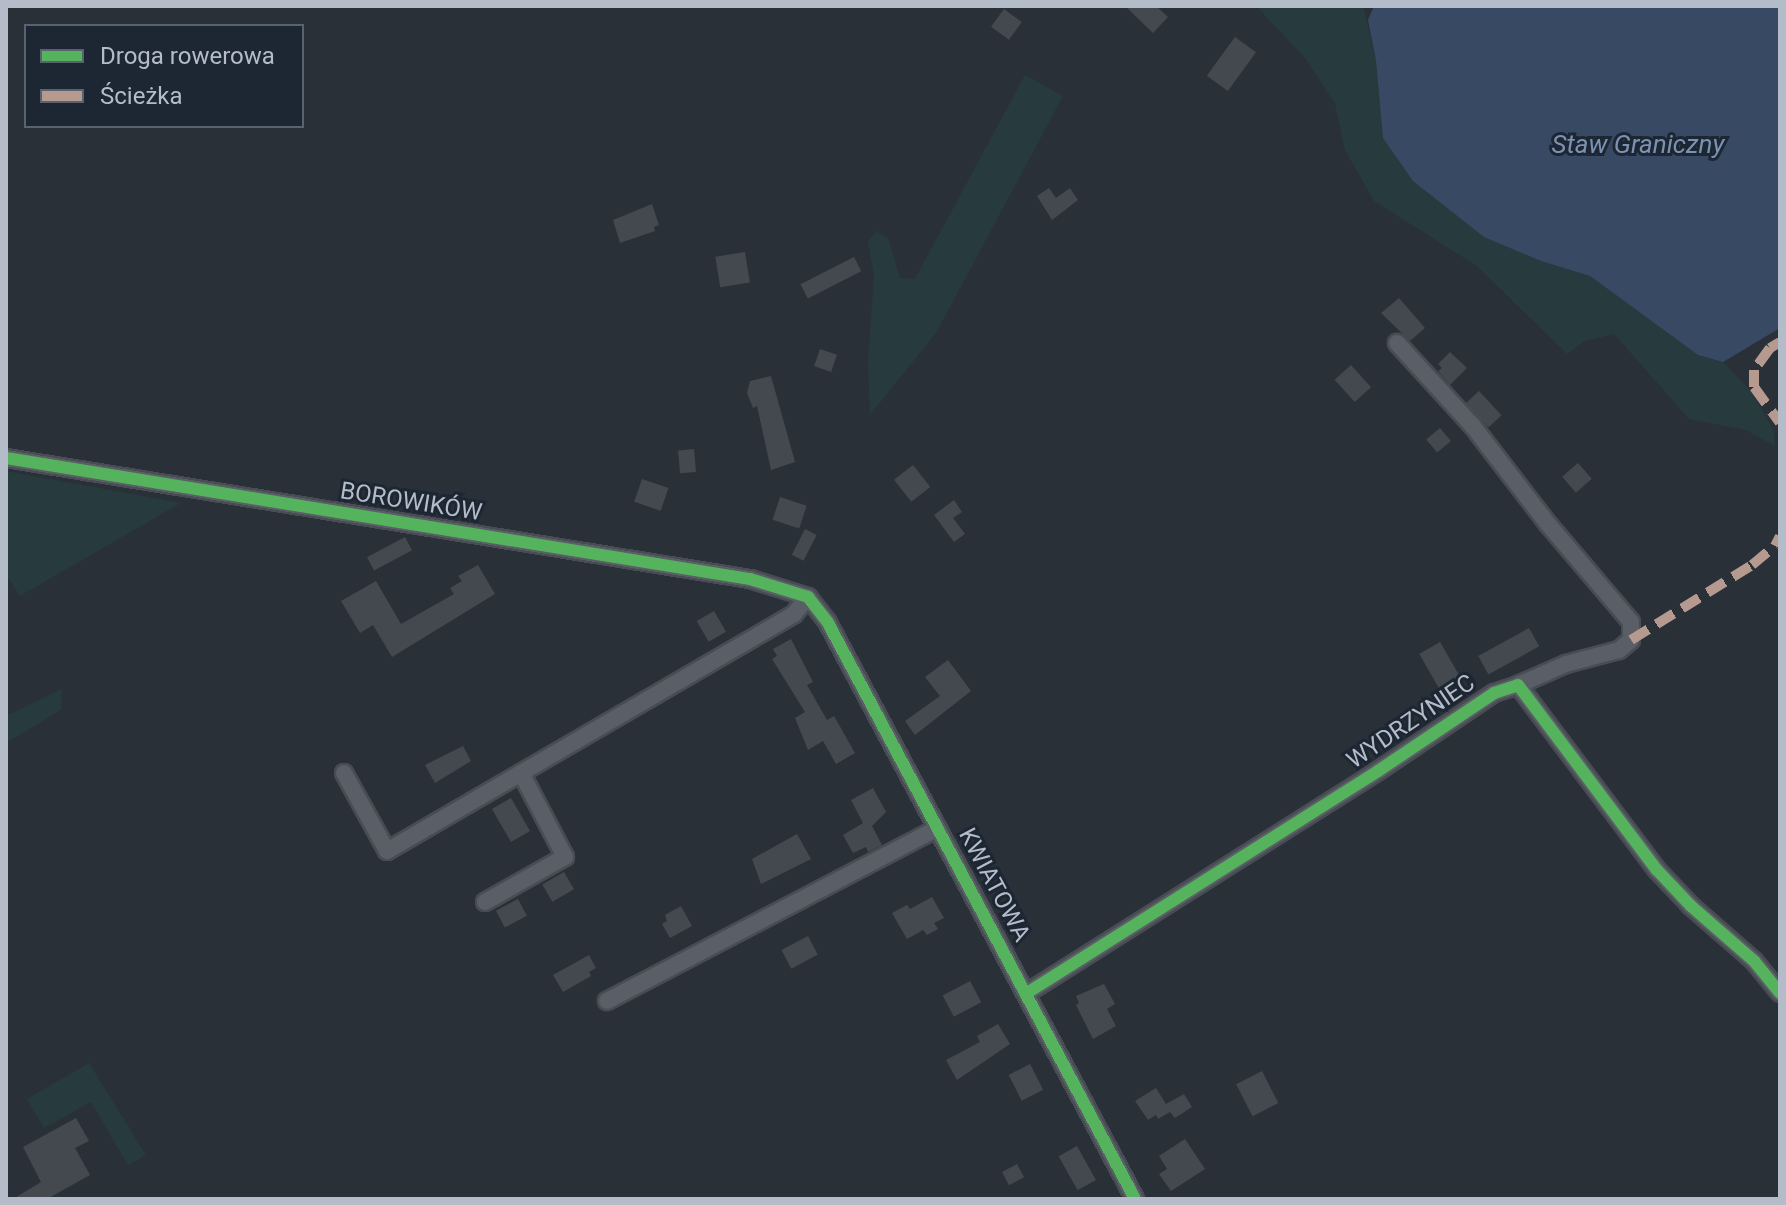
<!DOCTYPE html>
<meta charset="utf-8">
<style>
body{margin:0}
#map{position:relative;width:1786px;height:1205px;overflow:hidden;background:#2a3038;font-family:Roboto,sans-serif}
div>[style]{position:absolute}
.green>*{inset:0;background:#273a3e}
.water>*{inset:0;background:#384963}
.building>*{inset:0;background:#444950;transform-origin:0 0}
.roads{filter:drop-shadow(2px 0 #484c53) drop-shadow(-2px 0 #484c53) drop-shadow(0 2px #484c53) drop-shadow(0 -2px #484c53)}
.minor>*{height:16px;margin:-8px;padding:0 8px;transform-origin:8px;border-radius:8px;background:#5a5e66}
.quiet>*{height:10px;margin-top:-5px;transform-origin:0;background:repeating-linear-gradient(90deg,#b69a8f 0 20px,transparent 0 30px)}
.cycleway>*{height:12px;margin:-6px;padding:0 6px;transform-origin:6px;border-radius:6px;background:#56b35d}
span{translate:-50% -50%;white-space:nowrap;text-align:center;line-height:1.15;-webkit-text-stroke:6px #1d2633;paint-order:stroke}
.street-label{font-size:24px;color:#b4bcc9}
.water-label{font-size:26px;color:#7c92b1;font-style:italic}
.frame{position:absolute;inset:0;border:8px solid #b4bcc9;pointer-events:none}
.legend{position:absolute;left:24px;top:24px;width:280px;height:104px;box-sizing:border-box;background:#1d2633;border:2px solid #59626f;margin:0;padding:10px 14px;list-style:none;font-size:24px;color:#b4bcc9}
.legend li{display:flex;align-items:center;gap:16px;height:40px}
.legend b{width:40px;border:2px solid #59626f}
</style>
<div id="map">
<div class="green">
<i style="clip-path:polygon(1256px 6px,1363px 6px,1376px 61px,1383px 138px,1541px 261px,1590px 276px,1698px 355px,1723px 362px,1751px 391px,1774px 431px,1775px 446px,1746px 430px,1689px 419px,1614px 334px,1585px 341px,1567px 354px,1477px 266px,1374px 201px,1345px 150px,1335px 104px,1305px 58px)"></i>
<i style="clip-path:polygon(1025px 75px,1063px 96px,936px 333px,870px 415px,868px 363px,874px 275px,868px 241px,876px 231px,888px 238px,900px 278px,915px 279px)"></i>
<i style="clip-path:polygon(6px 471px,181px 503px,20px 596px,6px 575px)"></i>
<i style="clip-path:polygon(62px 689px,61px 710px,6px 743px,6px 716px)"></i>
<i style="clip-path:polygon(89px 1063px,146px 1155px,128px 1165px,91px 1102px,44px 1128px,27px 1099px)"></i>
</div>
<div class="water">
<i style="clip-path:polygon(1374px 6px,1780px 6px,1780px 328px,1723px 362px,1698px 355px,1590px 276px,1541px 261px,1484px 237px,1413px 181px,1383px 138px,1376px 61px,1368px 20px)"></i>
</div>
<div class="building">
<i style="clip-path:polygon(1125px 6px,1156px 6px,1168px 17px,1153px 33px)"></i>
<i style="left:1004px;top:9px;width:22px;height:22px;rotate:36deg"></i>
<i style="left:1235px;top:37px;width:26px;height:48px;rotate:36deg"></i>
<i style="clip-path:polygon(1049px 188px,1056px 198px,1070px 188px,1078px 200px,1052px 220px,1037px 196px)"></i>
<i style="clip-path:polygon(652px 204px,659px 225px,654px 227px,655px 231px,620px 243px,613px 220px)"></i>
<i style="left:745px;top:252px;width:31px;height:30px;rotate:81deg"></i>
<i style="left:854px;top:257px;width:16px;height:60px;rotate:63deg"></i>
<i style="clip-path:polygon(1399px 298px,1425px 328px,1410px 341px,1381px 313px)"></i>
<i style="left:820px;top:349px;width:18px;height:18px;rotate:19deg"></i>
<i style="clip-path:polygon(1450px 352px,1467px 368px,1450px 385px,1438px 371px,1442px 368px,1438px 364px)"></i>
<i style="left:1351px;top:365px;width:30px;height:22px;rotate:48deg"></i>
<i style="clip-path:polygon(771px 376px,795px 462px,771px 470px,757px 406px,753px 408px,747px 393px,750px 381px)"></i>
<i style="left:1479px;top:391px;width:33px;height:18px;rotate:47deg"></i>
<i style="left:1440px;top:428px;width:17px;height:18px;rotate:50deg"></i>
<i style="left:694px;top:449px;width:23px;height:16px;rotate:85deg"></i>
<i style="left:1578px;top:463px;width:21px;height:21px;rotate:49deg"></i>
<i style="left:913px;top:465px;width:28px;height:24px;rotate:52deg"></i>
<i style="left:642px;top:479px;width:28px;height:24px;rotate:19deg"></i>
<i style="left:780px;top:497px;width:28px;height:24px;rotate:18deg"></i>
<i style="clip-path:polygon(954px 500px,962px 512px,953px 518px,965px 534px,954px 542px,934px 515px)"></i>
<i style="left:805px;top:529px;width:13px;height:29px;rotate:27deg"></i>
<i style="left:405px;top:537px;width:15px;height:43px;rotate:62deg"></i>
<i style="clip-path:polygon(478px 565px,495px 594px,392px 657px,373px 625px,360px 633px,341px 601px,376px 581px,401px 624px,454px 594px,450px 588px,462px 581px,458px 576px)"></i>
<i style="left:714px;top:611px;width:24px;height:20px;rotate:60deg"></i>
<i style="left:1529px;top:628px;width:21px;height:58px;rotate:61deg"></i>
<i style="clip-path:polygon(791px 639px,813px 682px,807px 685px,827px 720px,834px 716px,855px 753px,836px 764px,823px 741px,808px 750px,795px 718px,805px 712px,772px 659px,777px 656px,773px 649px)"></i>
<i style="left:1440px;top:642px;width:43px;height:24px;rotate:60deg"></i>
<i style="clip-path:polygon(948px 660px,971px 691px,915px 735px,905px 721px,940px 696px,925px 677px)"></i>
<i style="clip-path:polygon(463px 746px,471px 761px,435px 783px,425px 765px)"></i>
<i style="clip-path:polygon(873px 788px,886px 812px,872px 826px,882px 845px,868px 852px,866px 847px,853px 853px,843px 835px,863px 823px,851px 800px)"></i>
<i style="left:511px;top:798px;width:38px;height:22px;rotate:60deg"></i>
<i style="clip-path:polygon(797px 834px,811px 859px,761px 884px,752px 859px)"></i>
<i style="left:564px;top:872px;width:20px;height:25px;rotate:60deg"></i>
<i style="clip-path:polygon(932px 897px,944px 918px,934px 923px,938px 929px,927px 935px,923px 930px,907px 939px,892px 913px,907px 905px,910px 909px)"></i>
<i style="left:518px;top:899px;width:19px;height:25px;rotate:62deg"></i>
<i style="clip-path:polygon(681px 906px,692px 926px,670px 938px,662px 924px,667px 921px,665px 915px)"></i>
<i style="left:808px;top:936px;width:21px;height:30px;rotate:62deg"></i>
<i style="clip-path:polygon(589px 955px,596px 968px,589px 972px,591px 976px,563px 992px,553px 975px)"></i>
<i style="left:970px;top:981px;width:24px;height:31px;rotate:62deg"></i>
<i style="clip-path:polygon(1104px 984px,1115px 1004px,1107px 1009px,1116px 1026px,1093px 1039px,1076px 1005px,1079px 1003px,1076px 996px)"></i>
<i style="clip-path:polygon(998px 1024px,1010px 1044px,957px 1080px,946px 1060px,980px 1042px,977px 1036px)"></i>
<i style="left:1030px;top:1064px;width:29px;height:24px;rotate:63deg"></i>
<i style="left:1262px;top:1071px;width:36px;height:29px;rotate:63deg"></i>
<i style="clip-path:polygon(1156px 1088px,1166px 1104px,1184px 1094px,1192px 1107px,1175px 1118px,1170px 1112px,1158px 1119px,1156px 1115px,1148px 1120px,1135px 1101px)"></i>
<i style="clip-path:polygon(76px 1118px,89px 1141px,75px 1148px,90px 1175px,47px 1199px,13px 1199px,41px 1182px,23px 1147px)"></i>
<i style="clip-path:polygon(1185px 1139px,1205px 1169px,1171px 1191px,1159px 1174px,1167px 1169px,1159px 1156px)"></i>
<i style="left:1077px;top:1146px;width:39px;height:21px;rotate:61deg"></i>
<i style="left:1017px;top:1164px;width:15px;height:17px;rotate:62deg"></i>
</div>
<div class="roads">
<div class="minor">
<i style="left:1397px;top:343px;width:111px;rotate:47.6deg"></i>
<i style="left:1472px;top:425px;width:125px;rotate:52.5deg"></i>
<i style="left:1548px;top:524px;width:128px;rotate:49.7deg"></i>
<i style="left:1631px;top:622px;width:18px;rotate:90deg"></i>
<i style="left:1631px;top:640px;width:16px;rotate:140deg"></i>
<i style="left:1619px;top:650px;width:55px;rotate:165.2deg"></i>
<i style="left:1566px;top:664px;width:52px;rotate:156.4deg"></i>
<i style="left:6px;top:458px;width:754px;rotate:9.24deg"></i>
<i style="left:750px;top:579px;width:61px;rotate:17.2deg"></i>
<i style="left:808px;top:597px;width:33px;rotate:52deg"></i>
<i style="left:828px;top:623px;width:653px;rotate:61.94deg"></i>
<i style="left:344px;top:773px;width:89px;rotate:61.1deg"></i>
<i style="left:387px;top:851px;width:471px;rotate:-30.2deg"></i>
<i style="left:794px;top:614px;width:22px;rotate:-51deg"></i>
<i style="left:485px;top:902px;width:92px;rotate:-29.4deg"></i>
<i style="left:565px;top:857px;width:95px;rotate:-117.6deg"></i>
<i style="left:1027px;top:993px;width:415px;rotate:-32.3deg"></i>
<i style="left:1378px;top:771px;width:140px;rotate:-33.9deg"></i>
<i style="left:1494px;top:693px;width:25px;rotate:-18deg"></i>
<i style="left:1518px;top:685px;width:231px;rotate:53.1deg"></i>
<i style="left:1657px;top:870px;width:50px;rotate:46.6deg"></i>
<i style="left:1691px;top:906px;width:84px;rotate:41.1deg"></i>
<i style="left:1754px;top:961px;width:41px;rotate:50.9deg"></i>
<i style="left:607px;top:1001px;width:373px;rotate:-27.6deg"></i>
</div>
</div>
<div class="quiet">
<i style="left:1780px;top:342px;width:12px;rotate:149deg"></i>
<i style="left:1770px;top:348px;width:27px;rotate:126deg"></i>
<i style="left:1754px;top:370px;width:17px;rotate:90deg"></i>
<i style="left:1754px;top:387px;width:44px;rotate:54.2deg"></i>
<i style="left:1631px;top:640px;width:142px;rotate:-31.8deg"></i>
<i style="left:1752px;top:565px;width:30px;rotate:-40deg"></i>
<i style="left:1775px;top:546px;width:11px;rotate:-63deg"></i>
</div>
<div class="cycleway">
<i style="left:6px;top:458px;width:754px;rotate:9.24deg"></i>
<i style="left:750px;top:579px;width:61px;rotate:17.2deg"></i>
<i style="left:808px;top:597px;width:33px;rotate:52deg"></i>
<i style="left:828px;top:623px;width:653px;rotate:61.94deg"></i>
<i style="left:1027px;top:993px;width:415px;rotate:-32.3deg"></i>
<i style="left:1378px;top:771px;width:140px;rotate:-33.9deg"></i>
<i style="left:1494px;top:693px;width:25px;rotate:-18deg"></i>
<i style="left:1518px;top:685px;width:231px;rotate:53.1deg"></i>
<i style="left:1657px;top:870px;width:50px;rotate:46.6deg"></i>
<i style="left:1691px;top:906px;width:84px;rotate:41.1deg"></i>
<i style="left:1754px;top:961px;width:41px;rotate:50.9deg"></i>
</div>
<div class="street-label">
<span style="left:411px;top:502px;rotate:9deg">BOROWIKÓW</span>
<span style="left:1411px;top:722px;rotate:-34deg">WYDRZYNIEC</span>
<span style="left:994px;top:885px;rotate:62deg">KWIATOWA</span>
</div>
<div class="water-label">
<span style="left:1638px;top:145px">Staw Graniczny</span>
</div>
<div class="frame"></div>
<ul class="legend">
<li><b style="height:10px;background:#56b35d"></b>Droga rowerowa</li>
<li><b style="height:10px;background:#b69a8f"></b>Ścieżka</li>
</ul>
</div>
